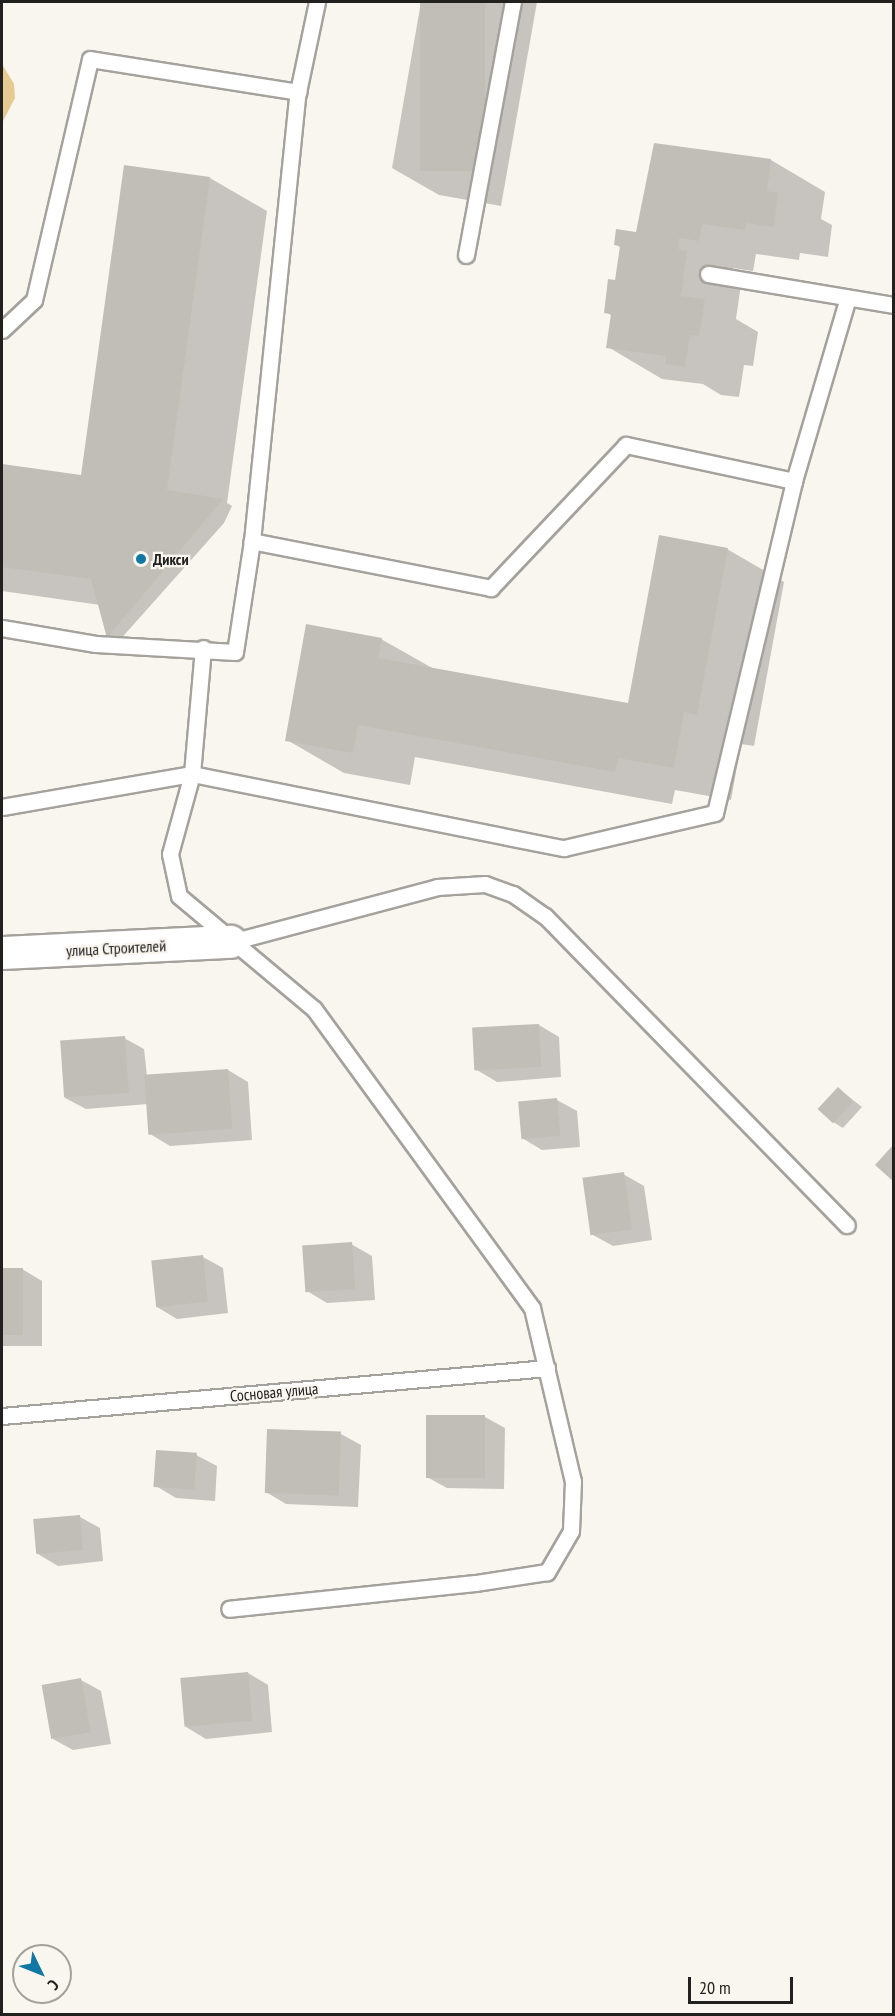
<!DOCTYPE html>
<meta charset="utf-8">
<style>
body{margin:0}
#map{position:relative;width:895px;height:2016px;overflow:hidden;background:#f9f6f0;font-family:"PT Sans Narrow",sans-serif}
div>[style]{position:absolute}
.green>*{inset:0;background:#e6ca92}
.shadow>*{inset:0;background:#0003}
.building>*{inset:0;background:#c1beb8;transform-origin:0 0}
.roads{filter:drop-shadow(2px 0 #a5a29d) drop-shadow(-2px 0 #a5a29d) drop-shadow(0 2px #a5a29d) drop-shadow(0 -2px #a5a29d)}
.service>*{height:15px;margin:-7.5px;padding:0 7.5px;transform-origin:7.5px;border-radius:7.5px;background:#fff}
.minor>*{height:32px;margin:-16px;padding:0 16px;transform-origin:16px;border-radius:16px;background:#fff}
.dots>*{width:16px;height:16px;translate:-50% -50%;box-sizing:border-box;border:3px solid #f9f6f0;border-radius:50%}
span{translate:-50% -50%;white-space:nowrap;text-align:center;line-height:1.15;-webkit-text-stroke:4.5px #f9f6f0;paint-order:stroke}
.poi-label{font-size:16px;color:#23211f;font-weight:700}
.left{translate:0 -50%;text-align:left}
.street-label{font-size:16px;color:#23211f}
.frame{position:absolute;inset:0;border:3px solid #23211f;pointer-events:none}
.north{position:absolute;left:12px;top:1944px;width:60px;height:60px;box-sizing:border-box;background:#f9f6f0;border:2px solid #a3a19c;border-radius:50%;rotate:133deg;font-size:16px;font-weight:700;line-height:24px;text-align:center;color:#23211f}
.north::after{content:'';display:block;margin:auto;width:21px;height:27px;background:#1177a3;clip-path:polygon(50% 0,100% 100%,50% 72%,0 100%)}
.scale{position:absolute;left:688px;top:1977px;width:105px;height:27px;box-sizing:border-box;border:3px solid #23211f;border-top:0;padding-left:8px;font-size:18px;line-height:21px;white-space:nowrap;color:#23211f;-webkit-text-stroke:4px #f9f6f0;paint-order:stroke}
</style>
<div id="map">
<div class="green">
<i style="clip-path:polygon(2px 64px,14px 84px,15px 98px,2px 123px)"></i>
</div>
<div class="shadow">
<i style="clip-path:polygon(421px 2px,537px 2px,501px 206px,439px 195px,392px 168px)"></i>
<i style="clip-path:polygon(771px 160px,825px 192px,821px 219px,832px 225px,828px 257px,800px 253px,799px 260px,756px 254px,753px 271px,733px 268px,732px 278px,741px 284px,736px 319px,758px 332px,753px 366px,744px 365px,739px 397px,721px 395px,703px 384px,662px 379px,608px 347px,612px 316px,606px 312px,617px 282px,621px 248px,615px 244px)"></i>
<i style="clip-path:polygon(210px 178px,267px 211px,227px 503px,232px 506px,224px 523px,118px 642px,108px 637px,100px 605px,2px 591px,2px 466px,82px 477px)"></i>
<i style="clip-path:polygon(727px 549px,784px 582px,754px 746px,741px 744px,731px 800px,675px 790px,672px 804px,415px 757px,410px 785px,344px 773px,287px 740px,381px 639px,434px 669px,629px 705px)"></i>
<i style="clip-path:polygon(539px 1025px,559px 1037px,561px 1077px,497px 1082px,477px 1070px)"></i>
<i style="clip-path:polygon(124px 1038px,144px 1049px,147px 1076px,228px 1070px,248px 1082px,252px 1140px,170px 1146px,150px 1134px,148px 1104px,86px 1109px,65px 1098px)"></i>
<i style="clip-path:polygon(839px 1089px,862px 1107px,843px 1128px,833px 1122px)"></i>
<i style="clip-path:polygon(557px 1100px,577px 1111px,580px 1147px,542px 1150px,522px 1138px)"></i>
<i style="clip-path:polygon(623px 1174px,644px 1186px,652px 1240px,613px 1246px,593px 1235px)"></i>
<i style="clip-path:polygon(351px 1244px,372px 1256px,375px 1300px,327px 1303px,307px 1291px)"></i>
<i style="clip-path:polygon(203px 1257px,223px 1268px,228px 1313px,177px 1319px,157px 1307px)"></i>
<i style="clip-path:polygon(2px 1269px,22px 1269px,42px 1281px,42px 1346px,2px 1346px)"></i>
<i style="clip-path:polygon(485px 1417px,505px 1428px,504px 1489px,447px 1488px,427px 1477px)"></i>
<i style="clip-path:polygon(341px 1434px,361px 1445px,358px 1507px,286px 1504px,266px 1492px)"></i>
<i style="clip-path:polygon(196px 1455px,217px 1466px,215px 1501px,176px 1498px,156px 1486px)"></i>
<i style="clip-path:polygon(80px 1517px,100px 1528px,103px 1561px,58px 1566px,38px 1554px)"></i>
<i style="clip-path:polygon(248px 1673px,268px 1685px,272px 1732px,206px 1739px,186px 1727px)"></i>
<i style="clip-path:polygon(81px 1680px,101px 1691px,111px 1744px,73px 1750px,53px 1739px)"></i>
</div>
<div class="building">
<i style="left:420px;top:2px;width:65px;height:169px"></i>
<i style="clip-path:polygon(654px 143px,771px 159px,767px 191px,778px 193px,774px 227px,746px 223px,745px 230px,702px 224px,699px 241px,679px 238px,678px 249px,687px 251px,681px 296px,705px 299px,699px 336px,690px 335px,685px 367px,665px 364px,666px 356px,606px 348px,611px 314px,604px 313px,608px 279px,615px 280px,620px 246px,614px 245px,616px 229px,636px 232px)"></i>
<i style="clip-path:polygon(124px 165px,210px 177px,167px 490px,223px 499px,107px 638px,91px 579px,2px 567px,2px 464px,81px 475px)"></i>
<i style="clip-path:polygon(659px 535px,728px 548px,697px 715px,684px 712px,674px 768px,618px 758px,615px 772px,358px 725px,353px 753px,285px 741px,306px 624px,382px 638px,378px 658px,628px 703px)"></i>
<i style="left:539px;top:1024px;width:43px;height:67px;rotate:87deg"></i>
<i style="left:125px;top:1036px;width:57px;height:65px;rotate:86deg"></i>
<i style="left:228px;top:1069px;width:60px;height:84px;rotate:86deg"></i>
<i style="left:838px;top:1087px;width:21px;height:30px;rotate:43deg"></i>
<i style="left:557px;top:1098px;width:38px;height:39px;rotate:85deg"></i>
<i style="clip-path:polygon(894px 1144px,894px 1182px,875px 1165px)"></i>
<i style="left:624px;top:1172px;width:58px;height:42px;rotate:82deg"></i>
<i style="left:352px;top:1242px;width:47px;height:50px;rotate:86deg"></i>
<i style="left:203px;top:1255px;width:47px;height:52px;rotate:84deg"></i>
<i style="left:2px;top:1268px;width:21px;height:67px"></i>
<i style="left:426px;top:1415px;width:59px;height:63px"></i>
<i style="left:267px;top:1429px;width:74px;height:64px;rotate:2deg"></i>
<i style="left:156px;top:1450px;width:41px;height:37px;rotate:4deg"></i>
<i style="left:80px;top:1515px;width:35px;height:47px;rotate:85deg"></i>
<i style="left:248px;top:1672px;width:49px;height:68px;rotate:85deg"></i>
<i style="left:81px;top:1678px;width:55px;height:40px;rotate:80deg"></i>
</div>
<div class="roads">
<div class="service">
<i style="left:466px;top:255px;width:257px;rotate:-79.5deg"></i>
<i style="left:708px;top:274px;width:189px;rotate:9.5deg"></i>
<i style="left:2px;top:330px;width:44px;rotate:-43.2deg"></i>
<i style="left:34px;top:300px;width:247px;rotate:-76.9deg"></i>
<i style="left:90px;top:59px;width:211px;rotate:9deg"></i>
<i style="left:794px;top:481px;width:191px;rotate:-73.6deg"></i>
<i style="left:2px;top:628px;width:95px;rotate:9.7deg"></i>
<i style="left:96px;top:644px;width:139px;rotate:3.3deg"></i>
<i style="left:235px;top:652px;width:112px;rotate:-81.3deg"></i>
<i style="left:252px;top:541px;width:451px;rotate:-84.2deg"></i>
<i style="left:298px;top:92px;width:92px;rotate:-78.1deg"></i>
<i style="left:203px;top:648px;width:126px;rotate:95deg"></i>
<i style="left:192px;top:774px;width:379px;rotate:11.3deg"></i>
<i style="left:564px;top:848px;width:155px;rotate:-13.1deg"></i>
<i style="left:715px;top:813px;width:341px;rotate:-76.6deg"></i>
<i style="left:794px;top:481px;width:172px;rotate:-167.9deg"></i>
<i style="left:626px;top:445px;width:197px;rotate:133.4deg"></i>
<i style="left:491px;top:588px;width:244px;rotate:-168.9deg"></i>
<i style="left:2px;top:807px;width:193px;rotate:-9.9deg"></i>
<i style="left:192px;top:774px;width:83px;rotate:105.4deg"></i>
<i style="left:170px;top:854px;width:43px;rotate:77.9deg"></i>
<i style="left:179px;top:896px;width:176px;rotate:39.9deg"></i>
<i style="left:314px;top:1009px;width:370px;rotate:53.9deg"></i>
<i style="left:532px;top:1308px;width:178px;rotate:76.7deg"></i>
<i style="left:573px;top:1481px;width:50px;rotate:92.3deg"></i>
<i style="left:571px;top:1531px;width:48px;rotate:120.3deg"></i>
<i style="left:547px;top:1572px;width:73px;rotate:171.3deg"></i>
<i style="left:475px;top:1583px;width:247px;rotate:174deg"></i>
<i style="left:231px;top:942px;width:213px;rotate:-14.9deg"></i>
<i style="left:437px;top:887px;width:48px;rotate:-3.6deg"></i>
<i style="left:485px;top:884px;width:30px;rotate:20deg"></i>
<i style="left:513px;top:894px;width:39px;rotate:35deg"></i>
<i style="left:545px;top:916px;width:432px;rotate:45.7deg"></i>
<i style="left:2px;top:1416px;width:547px;rotate:-5.03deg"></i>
</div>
<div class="minor">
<i style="left:2px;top:953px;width:229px;rotate:-2.8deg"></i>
</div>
</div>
<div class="dots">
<i style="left:141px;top:559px;background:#1177a3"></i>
</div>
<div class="poi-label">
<span class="left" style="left:153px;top:559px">Дикси</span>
</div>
<div class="street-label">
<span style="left:116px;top:948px;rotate:-3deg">улица Строителей</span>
<span style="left:274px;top:1392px;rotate:-5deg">Сосновая улица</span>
</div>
<div class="frame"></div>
<div class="north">С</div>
<div class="scale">20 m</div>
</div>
